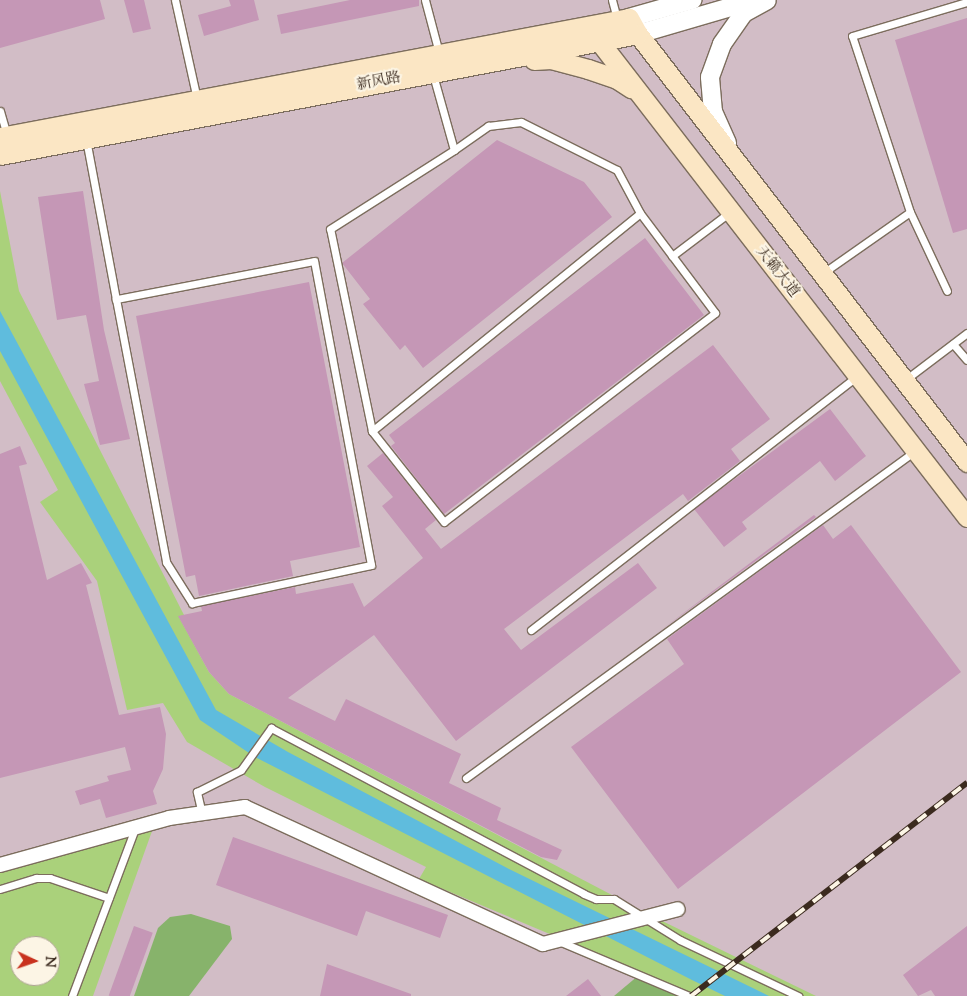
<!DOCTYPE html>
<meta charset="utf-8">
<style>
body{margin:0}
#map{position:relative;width:967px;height:996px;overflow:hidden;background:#f5ead1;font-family:"Sorts Mill Goudy","Noto Serif SC",serif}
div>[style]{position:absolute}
.industrial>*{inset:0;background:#d2bdc6}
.green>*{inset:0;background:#aad17b}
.forest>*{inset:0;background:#87b36b}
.water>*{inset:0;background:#5fbcdd}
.building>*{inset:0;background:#c597b6;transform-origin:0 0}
.roads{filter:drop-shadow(1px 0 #7c6d5d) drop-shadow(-1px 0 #7c6d5d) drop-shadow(0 1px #7c6d5d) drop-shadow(0 -1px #7c6d5d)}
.service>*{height:7px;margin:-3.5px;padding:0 3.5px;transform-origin:3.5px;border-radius:3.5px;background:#fff}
.minor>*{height:14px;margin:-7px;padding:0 7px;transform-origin:7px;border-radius:7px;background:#fff}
.tertiary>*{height:18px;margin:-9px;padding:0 9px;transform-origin:9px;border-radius:9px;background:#fff}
.secondary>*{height:19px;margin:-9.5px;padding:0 9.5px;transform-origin:9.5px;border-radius:9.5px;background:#fbe6c4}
.rail>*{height:5.5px;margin-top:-2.75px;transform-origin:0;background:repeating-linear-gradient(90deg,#fcf5e5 0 11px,#3b2a1e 0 22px);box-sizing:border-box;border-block:1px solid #3b2a1e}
span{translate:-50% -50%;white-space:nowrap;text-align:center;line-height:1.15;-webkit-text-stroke:4px #fcf5e5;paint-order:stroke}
.street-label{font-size:15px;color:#3b2a1e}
.north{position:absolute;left:10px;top:936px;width:50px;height:50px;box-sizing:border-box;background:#fcf5e5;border:1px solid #afa495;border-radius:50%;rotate:93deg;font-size:14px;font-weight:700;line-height:20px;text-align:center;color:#3b2a1e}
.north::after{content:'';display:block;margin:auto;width:18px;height:22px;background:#c8321e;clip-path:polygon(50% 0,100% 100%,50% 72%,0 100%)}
</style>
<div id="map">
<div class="industrial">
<i style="clip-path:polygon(evenodd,0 0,967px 0,967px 996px,782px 996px,672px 984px,697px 996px,0 996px,0 866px,237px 809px,0 865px,0 0,20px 946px,50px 946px,50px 976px,20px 976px,20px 946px)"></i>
</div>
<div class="green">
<i style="clip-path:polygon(0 191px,19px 291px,184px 615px,179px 617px,209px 672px,229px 694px,652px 916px,816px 996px,697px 996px,419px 879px,426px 867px,265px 787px,187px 742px,163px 703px,127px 710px,97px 581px,40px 502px,58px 490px,0 381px)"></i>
<i style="clip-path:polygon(evenodd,156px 820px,93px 996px,0 996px,0 864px,156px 820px,20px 946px,50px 946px,50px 976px,20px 976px,20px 946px)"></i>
</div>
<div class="forest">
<i style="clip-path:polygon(191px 914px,230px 926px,232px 939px,189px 996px,134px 996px,158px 928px,170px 917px)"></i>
<i style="clip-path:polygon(639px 975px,689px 996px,614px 996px)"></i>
</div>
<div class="water">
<i style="clip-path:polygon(0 311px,216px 710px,288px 752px,509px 869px,769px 996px,725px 996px,692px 980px,255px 757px,200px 720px,0 351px)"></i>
</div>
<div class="building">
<i style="clip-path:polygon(0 0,100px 0,105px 19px,0 48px)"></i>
<i style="clip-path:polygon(124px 0,144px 0,151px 29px,133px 33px)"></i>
<i style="clip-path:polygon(229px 0,254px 0,259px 20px,204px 36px,198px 15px,231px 6px)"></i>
<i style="clip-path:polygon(350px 0,419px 0,419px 6px,281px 34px,277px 15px)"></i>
<i style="clip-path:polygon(967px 18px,967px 229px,953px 233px,895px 40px)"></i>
<i style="clip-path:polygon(497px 140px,584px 182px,612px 217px,423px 368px,405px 345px,400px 350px,363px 304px,370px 299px,342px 263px)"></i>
<i style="clip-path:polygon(83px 191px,104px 330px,130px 439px,100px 445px,84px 384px,99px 381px,86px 315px,57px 320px,38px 197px)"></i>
<i style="clip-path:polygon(645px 238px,704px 315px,444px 514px,391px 446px,395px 443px,389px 435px)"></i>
<i style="clip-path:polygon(309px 282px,360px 547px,290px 561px,293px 576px,199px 596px,195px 575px,186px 577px,136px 316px)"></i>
<i style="clip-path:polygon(713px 345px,770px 419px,731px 449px,740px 461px,688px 501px,683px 494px,504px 629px,521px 650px,638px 563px,657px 588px,456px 741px,374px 635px,288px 698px,335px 721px,346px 699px,461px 754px,449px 783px,501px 808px,497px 820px,562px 850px,557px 860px,541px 857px,229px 694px,209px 672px,178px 616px,202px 611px,201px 606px,295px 587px,296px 594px,353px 583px,364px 607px,423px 558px,382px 506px,393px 497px,367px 466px,383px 453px,436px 520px,425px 529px,441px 549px)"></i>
<i style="clip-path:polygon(830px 409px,866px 456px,835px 481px,820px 461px,742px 522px,747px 529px,724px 547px,694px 509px)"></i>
<i style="clip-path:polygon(20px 446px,27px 464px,19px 466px,47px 580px,81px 563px,92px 583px,86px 585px,119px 715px,160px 707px,166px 734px,163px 769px,153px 791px,157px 804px,106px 818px,100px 799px,80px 805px,75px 791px,109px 781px,107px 776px,131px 770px,125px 747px,0 778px,0 454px)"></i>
<i style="clip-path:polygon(814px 515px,816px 517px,661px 630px)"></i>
<i style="clip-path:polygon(823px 525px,833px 539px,851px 525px,961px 672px,678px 889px,571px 747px,684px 664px,667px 639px)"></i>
<i style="clip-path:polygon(233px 837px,448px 915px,440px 938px,366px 911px,357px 936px,216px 885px)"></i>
<i style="left:134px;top:926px;width:20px;height:74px;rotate:20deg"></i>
<i style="clip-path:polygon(967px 926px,967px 996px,935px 996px,931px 990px,918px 996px,903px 975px)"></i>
<i style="clip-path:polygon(327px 964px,411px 994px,411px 996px,320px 996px)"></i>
<i style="clip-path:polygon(588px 979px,601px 996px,566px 996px)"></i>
</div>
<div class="roads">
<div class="service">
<i style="left:175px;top:0;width:101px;rotate:77.5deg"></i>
<i style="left:425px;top:0;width:55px;rotate:75.2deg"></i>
<i style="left:612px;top:0;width:20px;rotate:75deg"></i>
<i style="left:0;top:111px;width:25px;rotate:74deg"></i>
<i style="left:86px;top:139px;width:163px;rotate:79.4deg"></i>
<i style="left:116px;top:299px;width:268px;rotate:79.2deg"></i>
<i style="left:166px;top:562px;width:49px;rotate:57.6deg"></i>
<i style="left:192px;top:603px;width:183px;rotate:-12deg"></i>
<i style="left:371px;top:565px;width:309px;rotate:-100.6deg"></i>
<i style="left:314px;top:261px;width:202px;rotate:169.1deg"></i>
<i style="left:454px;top:150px;width:42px;rotate:-35.2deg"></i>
<i style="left:488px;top:126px;width:33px;rotate:-7deg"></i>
<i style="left:521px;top:122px;width:107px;rotate:26.6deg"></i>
<i style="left:617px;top:170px;width:49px;rotate:61.9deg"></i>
<i style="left:910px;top:212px;width:185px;rotate:-108.2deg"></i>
<i style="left:852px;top:36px;width:120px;rotate:-16.5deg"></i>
<i style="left:672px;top:256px;width:73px;rotate:-37.2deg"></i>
<i style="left:823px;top:273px;width:106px;rotate:-35deg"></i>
<i style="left:910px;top:212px;width:87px;rotate:64.9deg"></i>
<i style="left:953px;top:344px;width:21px;rotate:49deg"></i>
<i style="left:905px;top:380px;width:78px;rotate:-37.2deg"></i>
<i style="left:372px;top:431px;width:345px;rotate:-39.1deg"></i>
<i style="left:640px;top:213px;width:125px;rotate:53.1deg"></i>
<i style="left:715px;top:313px;width:342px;rotate:142.4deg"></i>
<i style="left:444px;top:522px;width:116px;rotate:-128.4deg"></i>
<i style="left:372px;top:431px;width:206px;rotate:-101.7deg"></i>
<i style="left:330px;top:229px;width:147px;rotate:-32.5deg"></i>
<i style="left:454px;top:150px;width:78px;rotate:-105.6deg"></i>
<i style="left:531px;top:630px;width:413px;rotate:-37.9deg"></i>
<i style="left:466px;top:778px;width:555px;rotate:-36.07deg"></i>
<i style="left:202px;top:814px;width:23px;rotate:-103deg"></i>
<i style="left:197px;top:792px;width:49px;rotate:-26.6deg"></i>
<i style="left:241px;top:770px;width:52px;rotate:-54.5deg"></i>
<i style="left:271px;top:728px;width:354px;rotate:27.9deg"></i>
<i style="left:584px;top:894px;width:13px;rotate:23deg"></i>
<i style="left:596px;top:899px;width:18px"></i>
<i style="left:614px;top:899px;width:78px;rotate:31.8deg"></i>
<i style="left:680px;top:940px;width:131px;rotate:25.4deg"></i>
<i style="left:0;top:889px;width:38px;rotate:-17deg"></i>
<i style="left:36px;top:878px;width:14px"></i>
<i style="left:50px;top:878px;width:62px;rotate:18.7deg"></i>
<i style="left:561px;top:942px;width:139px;rotate:22.9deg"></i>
<i style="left:72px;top:996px;width:179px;rotate:-69.4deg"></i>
</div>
<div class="minor">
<i style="left:0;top:865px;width:175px;rotate:-15.5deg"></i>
<i style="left:169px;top:818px;width:77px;rotate:-8.2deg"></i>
<i style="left:245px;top:807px;width:328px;rotate:24.7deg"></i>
<i style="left:543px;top:944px;width:139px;rotate:-14.5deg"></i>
</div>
<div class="tertiary">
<i style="left:629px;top:18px;width:66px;rotate:-15.9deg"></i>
<i style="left:638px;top:34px;width:122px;rotate:-16.2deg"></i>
<i style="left:727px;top:143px;width:34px;rotate:-114deg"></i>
<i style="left:713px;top:112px;width:35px;rotate:-95deg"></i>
<i style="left:710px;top:77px;width:35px;rotate:-70deg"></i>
<i style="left:722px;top:44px;width:38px;rotate:-55deg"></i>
<i style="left:744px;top:13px;width:26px;rotate:-29deg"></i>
</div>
<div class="secondary">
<i style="left:592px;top:32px;width:613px;rotate:52.29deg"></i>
<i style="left:534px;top:60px;width:17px;rotate:-3deg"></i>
<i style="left:551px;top:59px;width:38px;rotate:15deg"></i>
<i style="left:588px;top:69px;width:31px;rotate:19deg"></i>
<i style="left:617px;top:79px;width:17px;rotate:33deg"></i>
<i style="left:0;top:137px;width:640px;rotate:-10.71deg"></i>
<i style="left:629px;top:18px;width:18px;rotate:61deg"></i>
<i style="left:638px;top:34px;width:540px;rotate:52.45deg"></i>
<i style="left:0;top:155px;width:649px;rotate:-10.74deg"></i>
</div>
</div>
<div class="rail">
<i style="left:691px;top:996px;width:349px;rotate:-37.7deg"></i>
</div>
<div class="street-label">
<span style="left:379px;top:82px;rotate:-11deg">新风路</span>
<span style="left:777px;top:272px;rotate:52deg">天籁大道</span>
</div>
<div class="north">N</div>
</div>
